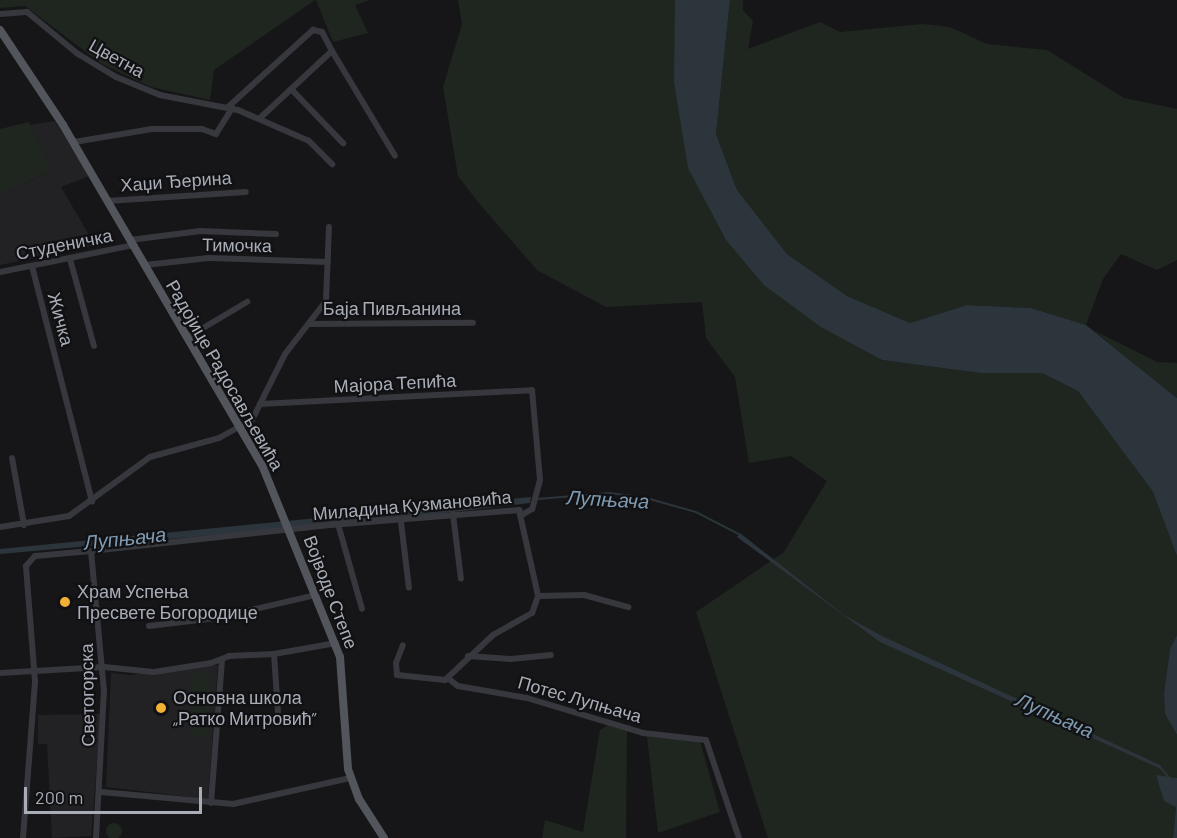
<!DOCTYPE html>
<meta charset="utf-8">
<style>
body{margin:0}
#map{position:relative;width:1177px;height:838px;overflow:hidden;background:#161618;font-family:Barlow,sans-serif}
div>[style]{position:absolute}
.built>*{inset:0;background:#222225}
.green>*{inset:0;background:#1e261f;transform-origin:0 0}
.round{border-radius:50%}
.water>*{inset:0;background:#2c353c}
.stream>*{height:1.5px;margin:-0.75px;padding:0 0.75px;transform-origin:0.75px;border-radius:0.75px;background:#2c353c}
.minor>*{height:6px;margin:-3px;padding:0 3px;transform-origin:3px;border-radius:3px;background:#37383d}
.major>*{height:8px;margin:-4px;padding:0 4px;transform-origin:4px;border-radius:4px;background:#53555c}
.dots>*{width:16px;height:16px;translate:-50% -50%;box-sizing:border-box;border:3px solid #111113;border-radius:50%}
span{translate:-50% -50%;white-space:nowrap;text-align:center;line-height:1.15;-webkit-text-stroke:4.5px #111113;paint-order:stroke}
.street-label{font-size:18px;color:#a8adb8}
.poi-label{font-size:18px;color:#a8adb8}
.left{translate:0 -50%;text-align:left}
.water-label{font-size:20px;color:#7f9bb3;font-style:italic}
.scale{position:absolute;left:24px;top:787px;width:178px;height:27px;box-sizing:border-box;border:3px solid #a8adb8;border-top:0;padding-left:8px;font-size:18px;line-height:21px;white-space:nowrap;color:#a8adb8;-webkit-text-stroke:4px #111113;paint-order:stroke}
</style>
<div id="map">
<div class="built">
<i style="clip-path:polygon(55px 121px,89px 176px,61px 187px,95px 245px,0 265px,0 194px,52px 171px,30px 125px)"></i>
<i style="clip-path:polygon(218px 665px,208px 799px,106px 787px,111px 673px,129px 675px)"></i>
<i style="clip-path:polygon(101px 714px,91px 836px,52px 838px,47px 744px,38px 744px,38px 715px)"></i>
</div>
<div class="green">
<i style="clip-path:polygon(0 0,315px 0,214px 70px,210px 100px,151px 87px,102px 64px,25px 6px,0 8px)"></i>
<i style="clip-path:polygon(316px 0,370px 0,355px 5px,368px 33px,333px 42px)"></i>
<i style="clip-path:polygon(458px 0,675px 0,688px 168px,854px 344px,882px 360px,980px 373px,1042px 373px,1078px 391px,1153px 492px,1177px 556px,1177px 635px,1170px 649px,1164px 693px,1165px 714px,1177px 735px,1177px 778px,1156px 776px,1176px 807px,1173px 838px,768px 838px,696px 612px,784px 552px,827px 481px,791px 456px,749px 463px,735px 377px,706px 338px,702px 302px,606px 307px,537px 270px,478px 202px,458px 176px,443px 87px,462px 24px)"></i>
<i style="clip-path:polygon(730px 0,743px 0,743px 10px,753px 21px,748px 49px,820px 22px,840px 32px,922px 24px,950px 27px,987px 44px,1047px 50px,1124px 98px,1177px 109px,1177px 260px,1157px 270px,1121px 254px,1103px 279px,1086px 325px,1031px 308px,968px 305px,910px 323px,847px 296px,787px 254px,737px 190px,716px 134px)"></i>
<i style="clip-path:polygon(29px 122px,52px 171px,0 194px,0 129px)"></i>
<i style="clip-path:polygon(1093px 330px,1157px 362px,1177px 363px,1177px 398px)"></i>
<i style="left:192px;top:673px;width:18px;height:30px"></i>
<i style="left:192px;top:705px;width:18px;height:31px;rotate:3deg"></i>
<i style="clip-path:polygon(608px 725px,627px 731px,626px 838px,542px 838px,545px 820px,583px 832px,600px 730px)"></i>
<i style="clip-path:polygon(647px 737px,700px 741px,720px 812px,658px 833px)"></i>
<i class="round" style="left:106px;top:823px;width:16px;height:16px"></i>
</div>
<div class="water">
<i style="clip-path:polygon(675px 0,730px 0,716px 134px,737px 190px,787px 254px,847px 296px,910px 323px,967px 305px,1031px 308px,1086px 325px,1177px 398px,1177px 556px,1153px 492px,1078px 391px,1042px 373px,980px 373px,882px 360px,821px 327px,764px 285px,726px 240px,688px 168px,674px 82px)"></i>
<i style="clip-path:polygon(531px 497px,530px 503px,403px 518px,0 554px,0 549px)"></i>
<i style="clip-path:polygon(740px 533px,844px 615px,882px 636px,1162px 766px,1159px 768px,880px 642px,737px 537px)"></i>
<i style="clip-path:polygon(1177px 635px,1177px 735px,1165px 714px,1164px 693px,1170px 649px)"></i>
<i style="clip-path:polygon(1156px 775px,1177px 778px,1177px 838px,1173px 838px,1176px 807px,1164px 801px)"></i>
</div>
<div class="stream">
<i style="left:538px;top:499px;width:71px;rotate:-4.8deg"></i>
<i style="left:609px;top:493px;width:34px;rotate:7deg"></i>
<i style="left:643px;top:497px;width:55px;rotate:15.8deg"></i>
<i style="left:696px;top:512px;width:48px;rotate:27.1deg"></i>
<i style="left:1160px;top:767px;width:13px;rotate:48deg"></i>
</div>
<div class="minor">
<i style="left:0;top:14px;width:27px;rotate:-4deg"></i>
<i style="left:27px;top:12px;width:66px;rotate:39.5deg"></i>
<i style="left:78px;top:54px;width:44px;rotate:31.2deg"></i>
<i style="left:116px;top:77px;width:48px;rotate:22.2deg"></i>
<i style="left:160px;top:95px;width:79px;rotate:10.9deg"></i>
<i style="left:238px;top:110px;width:77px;rotate:23.6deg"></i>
<i style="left:309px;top:141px;width:33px;rotate:45deg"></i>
<i style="left:292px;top:90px;width:74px;rotate:46.1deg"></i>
<i style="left:228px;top:107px;width:115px;rotate:-42.2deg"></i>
<i style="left:313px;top:30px;width:9px;rotate:13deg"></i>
<i style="left:322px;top:32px;width:21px;rotate:62deg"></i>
<i style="left:259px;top:119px;width:100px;rotate:-43deg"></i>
<i style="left:332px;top:51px;width:122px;rotate:59deg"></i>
<i style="left:74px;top:142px;width:79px;rotate:-9.5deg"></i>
<i style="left:152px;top:129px;width:50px"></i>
<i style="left:202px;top:129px;width:15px;rotate:20deg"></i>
<i style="left:216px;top:134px;width:31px;rotate:-58deg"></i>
<i style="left:107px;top:201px;width:139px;rotate:-3.7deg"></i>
<i style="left:130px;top:240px;width:71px;rotate:-7.3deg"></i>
<i style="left:200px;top:231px;width:76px;rotate:2.3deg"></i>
<i style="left:70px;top:259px;width:90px;rotate:74.6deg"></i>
<i style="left:145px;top:265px;width:64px;rotate:-6.2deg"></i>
<i style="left:209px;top:258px;width:119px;rotate:1.9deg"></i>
<i style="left:32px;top:266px;width:243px;rotate:75.7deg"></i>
<i style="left:0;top:272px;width:137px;rotate:-11.4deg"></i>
<i style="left:310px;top:324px;width:163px;rotate:-0.4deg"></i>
<i style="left:188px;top:337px;width:69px;rotate:-30.7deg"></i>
<i style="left:260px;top:404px;width:272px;rotate:-2.9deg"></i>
<i style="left:532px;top:390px;width:90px;rotate:84.9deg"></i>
<i style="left:540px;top:480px;width:30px;rotate:105deg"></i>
<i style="left:532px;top:509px;width:12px;rotate:149deg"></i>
<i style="left:12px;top:458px;width:68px;rotate:79.8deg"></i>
<i style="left:453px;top:514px;width:65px;rotate:83deg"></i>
<i style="left:401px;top:522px;width:66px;rotate:83.1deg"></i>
<i style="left:338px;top:524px;width:88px;rotate:74.2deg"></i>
<i style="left:0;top:527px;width:70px;rotate:-9.1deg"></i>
<i style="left:69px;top:516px;width:100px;rotate:-36.1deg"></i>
<i style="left:150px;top:457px;width:72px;rotate:-15.4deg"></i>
<i style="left:219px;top:438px;width:38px;rotate:-29deg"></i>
<i style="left:252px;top:420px;width:74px;rotate:-63.4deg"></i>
<i style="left:285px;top:354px;width:67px;rotate:-52.3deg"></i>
<i style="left:326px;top:301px;width:74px;rotate:-87.7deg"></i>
<i style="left:91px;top:551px;width:240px;rotate:-6.2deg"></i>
<i style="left:330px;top:525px;width:190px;rotate:-4.5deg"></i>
<i style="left:519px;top:510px;width:88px;rotate:77.5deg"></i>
<i style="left:538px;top:596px;width:18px;rotate:109deg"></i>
<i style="left:532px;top:613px;width:45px;rotate:150.6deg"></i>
<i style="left:493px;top:635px;width:66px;rotate:136.8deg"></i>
<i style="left:445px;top:680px;width:48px;rotate:-174.1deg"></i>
<i style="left:397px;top:675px;width:12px;rotate:-95deg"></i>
<i style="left:396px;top:663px;width:19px;rotate:-69deg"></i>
<i style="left:91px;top:551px;width:140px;rotate:84.7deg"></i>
<i style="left:104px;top:690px;width:148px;rotate:93.1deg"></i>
<i style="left:538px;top:596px;width:46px;rotate:-1.2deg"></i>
<i style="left:584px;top:595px;width:46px;rotate:15.3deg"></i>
<i style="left:149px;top:626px;width:67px;rotate:-6.8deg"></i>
<i style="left:216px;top:618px;width:103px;rotate:-13deg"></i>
<i style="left:274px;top:654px;width:58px;rotate:86.1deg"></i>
<i style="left:468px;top:656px;width:43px;rotate:4deg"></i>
<i style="left:511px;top:659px;width:40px;rotate:-5.7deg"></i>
<i style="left:0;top:673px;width:104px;rotate:-3.3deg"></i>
<i style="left:104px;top:667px;width:50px;rotate:5.7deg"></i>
<i style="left:154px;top:672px;width:58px;rotate:-9deg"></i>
<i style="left:211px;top:663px;width:19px;rotate:-21deg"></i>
<i style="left:229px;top:656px;width:45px;rotate:-2.5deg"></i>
<i style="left:274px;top:654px;width:63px;rotate:-10.1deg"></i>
<i style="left:449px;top:679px;width:11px;rotate:38deg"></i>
<i style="left:458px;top:686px;width:70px;rotate:9.9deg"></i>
<i style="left:527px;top:698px;width:121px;rotate:16.8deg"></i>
<i style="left:643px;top:733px;width:63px;rotate:6.3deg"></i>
<i style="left:706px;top:740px;width:103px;rotate:71.4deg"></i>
<i style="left:101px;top:792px;width:133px;rotate:5.2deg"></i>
<i style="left:233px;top:804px;width:120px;rotate:-12.5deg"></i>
<i style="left:211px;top:803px;width:143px;rotate:-85.6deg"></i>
<i style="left:23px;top:838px;width:157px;rotate:-85.6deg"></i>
<i style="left:35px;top:681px;width:115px;rotate:-94.5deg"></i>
<i style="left:26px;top:566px;width:13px;rotate:-48deg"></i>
<i style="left:35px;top:556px;width:56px;rotate:-5.1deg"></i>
</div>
<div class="major">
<i style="left:0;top:30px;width:114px;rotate:56.4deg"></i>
<i style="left:63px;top:125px;width:394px;rotate:59.7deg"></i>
<i style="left:262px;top:465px;width:207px;rotate:67.9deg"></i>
<i style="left:340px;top:657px;width:112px;rotate:85.9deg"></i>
<i style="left:348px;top:769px;width:32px;rotate:70deg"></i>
<i style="left:359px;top:799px;width:46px;rotate:57.3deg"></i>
</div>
<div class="dots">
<i style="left:65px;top:602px;background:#f2b134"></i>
<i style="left:161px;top:708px;background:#f2b134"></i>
</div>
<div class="street-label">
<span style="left:117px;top:58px;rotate:29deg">Цветна</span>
<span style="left:176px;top:181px;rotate:-4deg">Хаџи Ђерина</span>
<span style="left:64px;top:244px;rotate:-11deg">Студеничка</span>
<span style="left:237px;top:245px;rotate:1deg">Тимочка</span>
<span style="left:392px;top:308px">Баја Пивљанина</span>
<span style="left:61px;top:319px;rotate:75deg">Жичка</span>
<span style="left:225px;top:375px;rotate:60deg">Радојице Радосављевића</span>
<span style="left:395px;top:383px;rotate:-3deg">Мајора Тепића</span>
<span style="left:412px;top:505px;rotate:-5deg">Миладина Кузмановића</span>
<span style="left:331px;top:592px;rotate:69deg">Војводе Степе</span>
<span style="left:87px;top:695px;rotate:-91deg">Светогорска</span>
<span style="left:580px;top:699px;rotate:16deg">Потес Лупњача</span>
</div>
<div class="poi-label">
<span class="left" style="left:77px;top:602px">Храм Успења<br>Пресвете Богородице</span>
<span class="left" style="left:173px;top:708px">Основна школа<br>„Ратко Митровић”</span>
</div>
<div class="water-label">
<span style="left:608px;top:499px;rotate:3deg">Лупњача</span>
<span style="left:125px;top:538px;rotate:-6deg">Лупњача</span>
<span style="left:1055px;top:715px;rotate:24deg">Лупњача</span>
</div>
<div class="scale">200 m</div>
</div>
